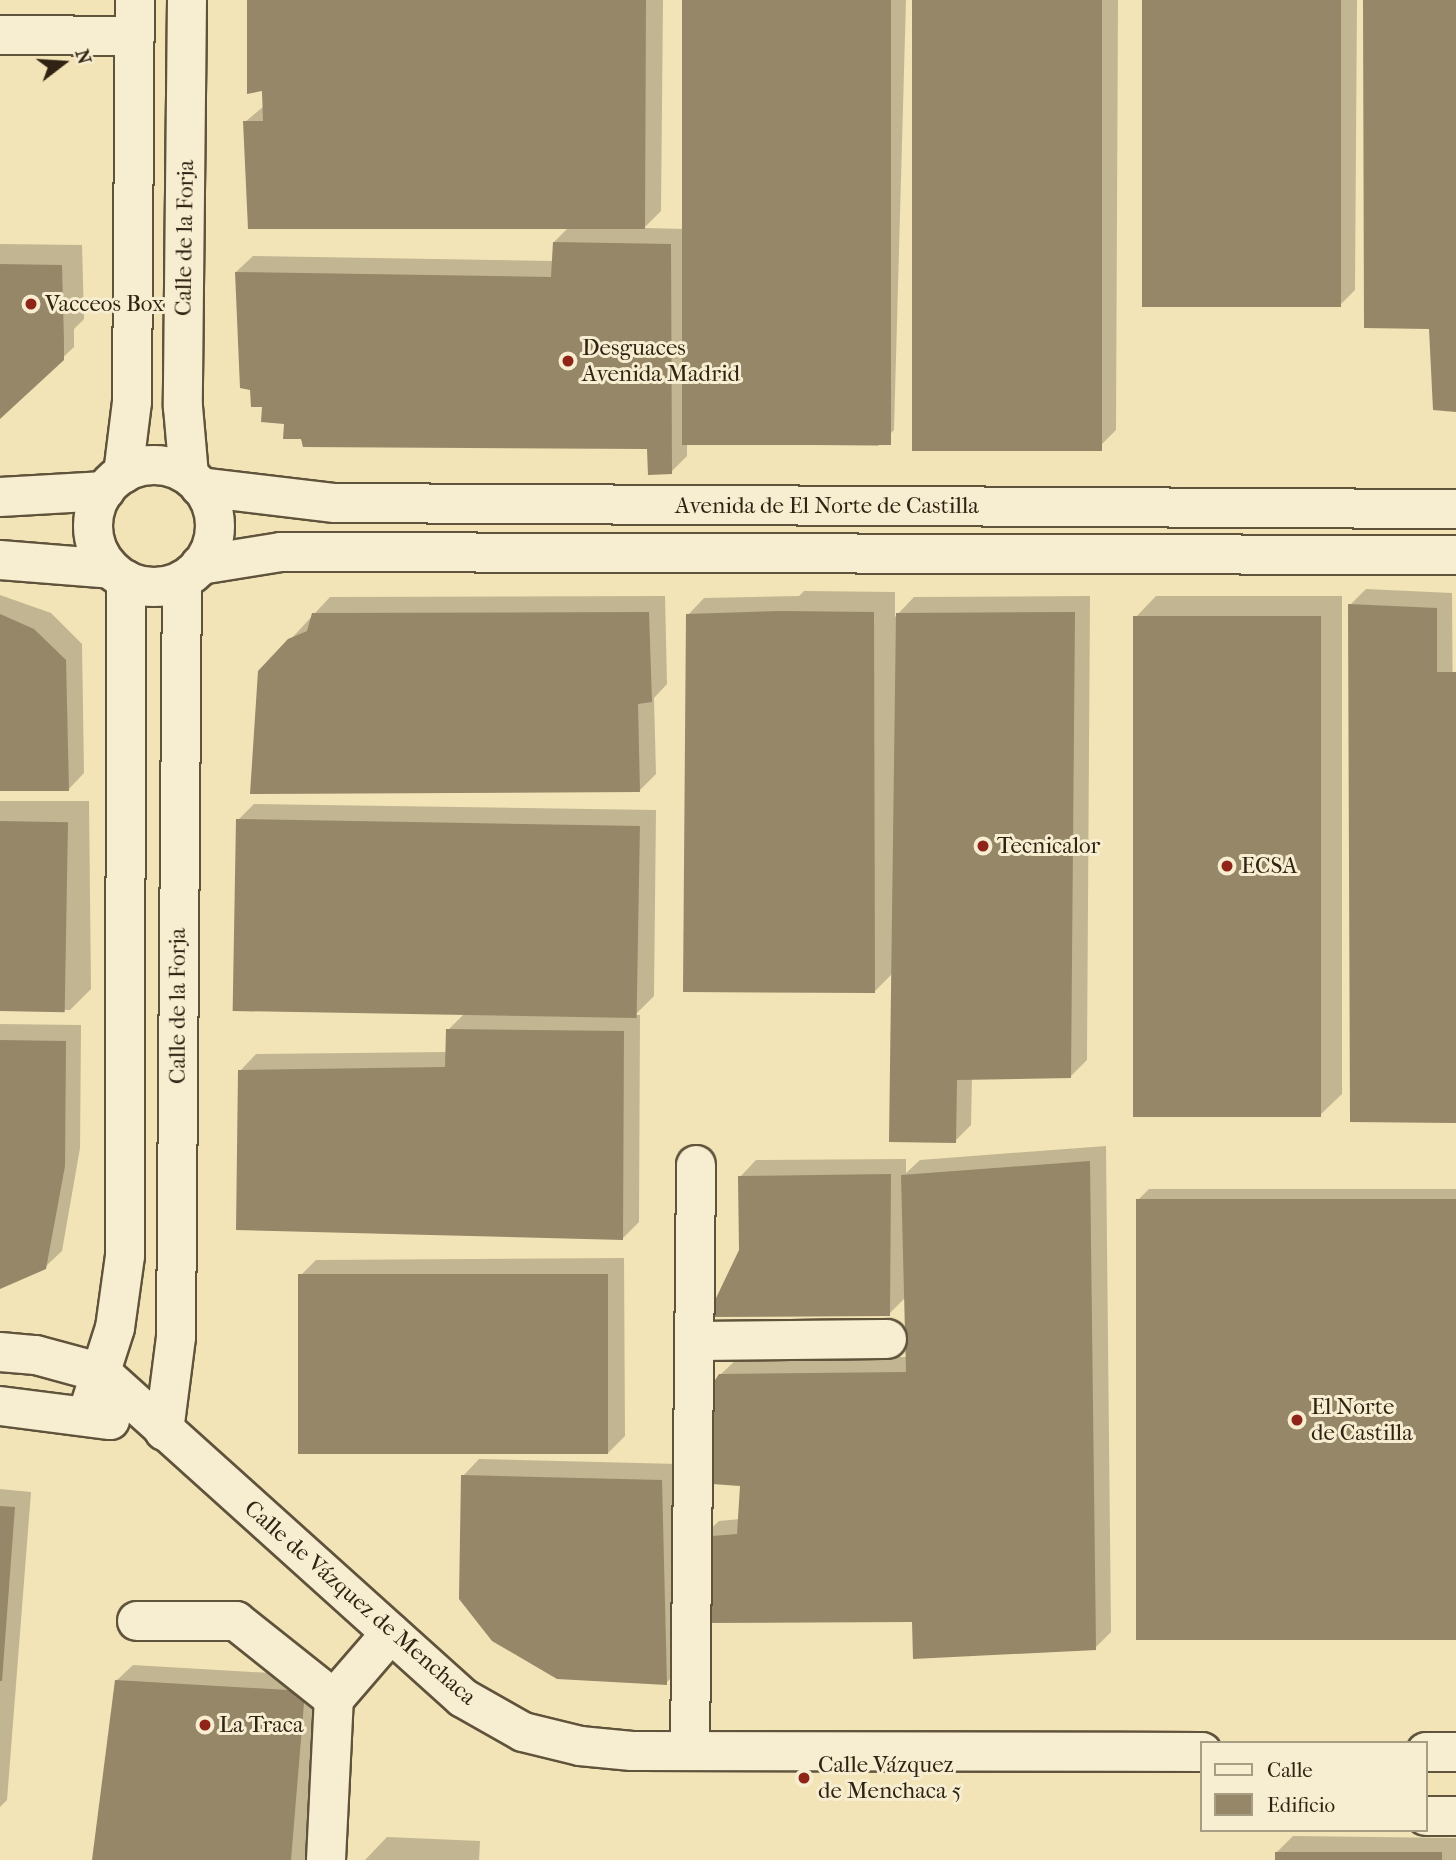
<!DOCTYPE html>
<meta charset="utf-8">
<style>
body{margin:0}
#map{position:relative;width:1456px;height:1860px;overflow:hidden;background:#f2e4b6;font-family:"IM FELL French Canon",serif}
div>[style]{position:absolute}
.shadow>*{inset:0;background:#0003}
.building>*{inset:0;background:#958768;transform-origin:0 0}
.roads{filter:drop-shadow(2px 0 #60533c) drop-shadow(-2px 0 #60533c) drop-shadow(0 2px #60533c) drop-shadow(0 -2px #60533c)}
.minor>*{height:38px;margin:-19px;padding:0 19px;transform-origin:19px;border-radius:19px;background:#f7edd0}
.minor>.ring{margin:-19px;padding:0;box-sizing:content-box;background:none;border:38px solid #f7edd0;border-radius:50%}
.dots>*{width:19px;height:19px;translate:-50% -50%;box-sizing:border-box;border:4px solid #f7edd0;border-radius:50%}
span{translate:-50% -50%;white-space:nowrap;text-align:center;line-height:1.15;-webkit-text-stroke:6px #f7edd0;paint-order:stroke}
.street-label{font-size:23px;color:#302313}
.poi-label{font-size:23px;color:#302313}
.left{translate:0 -50%;text-align:left}
.legend{position:absolute;left:1200px;top:1741px;width:228px;height:91px;box-sizing:border-box;background:#f7edd0;border:2px solid #a79c84;margin:0;padding:9px 12px;list-style:none;font-size:21px;color:#302313}
.legend li{display:flex;align-items:center;gap:14px;height:35px}
.legend b{width:35px;border:2px solid #a79c84}
.north{position:absolute;left:28px;top:28px;width:70px;height:70px;-webkit-text-stroke:5px #f7edd0;paint-order:stroke;rotate:73deg;font-size:19px;font-weight:700;line-height:28px;text-align:center;color:#302313}
.north::after{content:'';display:block;margin:auto;width:24px;height:32px;background:#302313;clip-path:polygon(50% 0,100% 100%,50% 72%,0 100%)}
</style>
<div id="map">
<div class="shadow">
<i style="clip-path:polygon(249px 0,663px 0,661px 211px,644px 228px,686px 229px,684px 0,906px 0,894px 430px,878px 446px,687px 443px,687px 456px,671px 472px,649px 447px,303px 437px,263px 405px,236px 272px,253px 256px,553px 261px,554px 242px,569px 227px,245px 122px,264px 106px)"></i>
<i style="clip-path:polygon(913px 0,1118px 0,1116px 430px,1100px 446px)"></i>
<i style="clip-path:polygon(1144px 0,1357px 0,1355px 290px,1339px 306px)"></i>
<i style="clip-path:polygon(0 244px,82px 245px,84px 319px,74px 329px,74px 347px,0 417px)"></i>
<i style="clip-path:polygon(1366px 589px,1452px 593px,1456px 1121px,1350px 605px)"></i>
<i style="clip-path:polygon(804px 591px,895px 592px,895px 617px,914px 597px,1090px 596px,1087px 1060px,1070px 1077px,972px 1078px,971px 1125px,955px 1141px,893px 973px,874px 992px,688px 615px,704px 598px,799px 596px)"></i>
<i style="clip-path:polygon(0 595px,51px 613px,82px 644px,84px 773px,68px 790px,0 789px)"></i>
<i style="clip-path:polygon(665px 596px,667px 684px,654px 698px,656px 774px,640px 790px,290px 640px,330px 597px)"></i>
<i style="clip-path:polygon(1156px 596px,1342px 596px,1342px 1094px,1320px 1115px,1135px 618px)"></i>
<i style="clip-path:polygon(0 801px,89px 801px,91px 989px,70px 1010px,0 1009px)"></i>
<i style="clip-path:polygon(254px 804px,656px 810px,654px 996px,635px 1015px,640px 1015px,639px 1222px,623px 1238px,240px 1071px,256px 1054px,447px 1052px,448px 1030px,467px 1011px,238px 820px)"></i>
<i style="clip-path:polygon(0 1024px,81px 1025px,80px 1148px,62px 1251px,45px 1267px,0 1287px)"></i>
<i style="clip-path:polygon(1106px 1146px,1111px 1632px,1095px 1648px,913px 1621px,702px 1537px,719px 1521px,740px 1519px,742px 1484px,720px 1375px,737px 1359px,907px 1357px,906px 1297px,889px 1314px,741px 1251px,740px 1177px,756px 1160px,906px 1159px,906px 1173px,920px 1160px)"></i>
<i style="clip-path:polygon(1149px 1189px,1456px 1189px,1456px 1638px,1138px 1200px)"></i>
<i style="clip-path:polygon(624px 1258px,625px 1436px,608px 1453px,300px 1276px,316px 1260px)"></i>
<i style="clip-path:polygon(479px 1459px,678px 1464px,682px 1667px,666px 1683px,463px 1476px)"></i>
<i style="clip-path:polygon(0 1489px,31px 1492px,7px 1800px,0 1807px)"></i>
<i style="clip-path:polygon(133px 1665px,321px 1676px,305px 1860px,94px 1860px,116px 1681px)"></i>
<i style="clip-path:polygon(1293px 1836px,1456px 1838px,1456px 1860px,1276px 1860px,1276px 1853px)"></i>
<i style="clip-path:polygon(387px 1837px,480px 1841px,479px 1860px,365px 1860px)"></i>
</div>
<div class="building">
<i style="clip-path:polygon(247px 0,646px 0,645px 229px,248px 229px,243px 121px,263px 121px,262px 91px,247px 94px)"></i>
<i style="left:682px;top:0;width:209px;height:445px"></i>
<i style="left:912px;top:0;width:190px;height:451px"></i>
<i style="left:1142px;top:0;width:199px;height:307px"></i>
<i style="clip-path:polygon(1363px 0,1456px 0,1456px 412px,1433px 410px,1429px 329px,1364px 328px)"></i>
<i style="clip-path:polygon(553px 242px,671px 244px,672px 474px,648px 475px,647px 449px,303px 447px,301px 439px,283px 439px,284px 424px,261px 422px,262px 407px,251px 407px,250px 390px,240px 388px,235px 272px,551px 277px)"></i>
<i style="clip-path:polygon(0 264px,62px 265px,64px 342px,64px 360px,0 419px)"></i>
<i style="clip-path:polygon(1348px 604px,1437px 608px,1437px 672px,1456px 672px,1456px 1123px,1350px 1122px)"></i>
<i style="clip-path:polygon(781px 611px,874px 612px,875px 993px,683px 992px,686px 614px)"></i>
<i style="clip-path:polygon(649px 612px,652px 702px,638px 704px,640px 792px,250px 794px,258px 671px,288px 639px,307px 631px,312px 613px)"></i>
<i style="clip-path:polygon(1075px 612px,1071px 1078px,957px 1080px,956px 1143px,889px 1142px,896px 613px)"></i>
<i style="clip-path:polygon(0 614px,34px 629px,66px 660px,69px 791px,0 791px)"></i>
<i style="left:1321px;top:616px;width:501px;height:188px;rotate:90deg"></i>
<i style="left:236px;top:819px;width:404px;height:192px;rotate:1deg"></i>
<i style="left:0;top:821px;width:68px;height:190px;rotate:1deg"></i>
<i style="clip-path:polygon(446px 1029px,624px 1031px,623px 1240px,236px 1230px,238px 1070px,445px 1067px)"></i>
<i style="clip-path:polygon(0 1040px,66px 1041px,65px 1166px,46px 1269px,0 1289px)"></i>
<i style="clip-path:polygon(1090px 1161px,1096px 1650px,913px 1659px,912px 1622px,700px 1623px,700px 1537px,737px 1534px,740px 1486px,698px 1483px,698px 1406px,719px 1374px,906px 1372px,901px 1175px)"></i>
<i style="clip-path:polygon(891px 1174px,890px 1316px,707px 1317px,739px 1250px,738px 1176px)"></i>
<i style="left:1136px;top:1199px;width:320px;height:441px"></i>
<i style="left:608px;top:1274px;width:180px;height:310px;rotate:90deg"></i>
<i style="clip-path:polygon(461px 1475px,662px 1480px,667px 1685px,557px 1679px,492px 1641px,459px 1599px)"></i>
<i style="clip-path:polygon(0 1506px,15px 1507px,2px 1681px,0 1681px)"></i>
<i style="clip-path:polygon(115px 1680px,305px 1691px,291px 1860px,92px 1860px)"></i>
<i style="left:1275px;top:1852px;width:167px;height:8px"></i>
</div>
<div class="roads">
<div class="minor">
<i style="left:187px;top:0;width:407px;rotate:90.6deg"></i>
<i style="left:183px;top:407px;width:69px;rotate:85deg"></i>
<i style="left:0;top:35px;width:135px;rotate:0.4deg"></i>
<i class="ring" style="left:93px;top:465px;width:84px;height:84px"></i>
<i style="left:123px;top:474px;width:73px;rotate:-82.9deg"></i>
<i style="left:132px;top:402px;width:402px;rotate:-89.6deg"></i>
<i style="left:200px;top:487px;width:136px;rotate:6.8deg"></i>
<i style="left:335px;top:503px;width:1121px;rotate:0.31deg"></i>
<i style="left:0;top:497px;width:105px;rotate:-3.3deg"></i>
<i style="left:0;top:560px;width:111px;rotate:4.6deg"></i>
<i style="left:200px;top:565px;width:82px;rotate:-9.1deg"></i>
<i style="left:281px;top:552px;width:1175px;rotate:0.15deg"></i>
<i style="left:695px;top:1341px;width:192px;rotate:-0.6deg"></i>
<i style="left:0;top:1352px;width:36px;rotate:5deg"></i>
<i style="left:36px;top:1355px;width:68px;rotate:15.3deg"></i>
<i style="left:102px;top:1373px;width:486px;rotate:42deg"></i>
<i style="left:463px;top:1698px;width:69px;rotate:29.5deg"></i>
<i style="left:523px;top:1732px;width:59px;rotate:13.8deg"></i>
<i style="left:580px;top:1746px;width:52px;rotate:5.5deg"></i>
<i style="left:632px;top:1751px;width:570px;rotate:0.1deg"></i>
<i style="left:0;top:1406px;width:111px;rotate:7.3deg"></i>
<i style="left:87px;top:1415px;width:91px;rotate:-72.2deg"></i>
<i style="left:115px;top:1328px;width:73px;rotate:-82.1deg"></i>
<i style="left:125px;top:1256px;width:676px;rotate:-89.92deg"></i>
<i style="left:164px;top:1431px;width:95px;rotate:-82.7deg"></i>
<i style="left:176px;top:1337px;width:756px;rotate:-89.55deg"></i>
<i style="left:137px;top:1621px;width:99px"></i>
<i style="left:236px;top:1621px;width:125px;rotate:38.5deg"></i>
<i style="left:690px;top:1751px;width:586px;rotate:-89.41deg"></i>
<i style="left:1426px;top:1752px;width:30px"></i>
<i style="left:1426px;top:1816px;width:30px"></i>
<i style="left:326px;top:1860px;width:161px;rotate:-87.2deg"></i>
<i style="left:334px;top:1699px;width:87px;rotate:-49.2deg"></i>
</div>
</div>
<div class="dots">
<i style="left:31px;top:304px;background:#8f2418"></i>
<i style="left:568px;top:361px;background:#8f2418"></i>
<i style="left:983px;top:846px;background:#8f2418"></i>
<i style="left:1227px;top:866px;background:#8f2418"></i>
<i style="left:1297px;top:1420px;background:#8f2418"></i>
<i style="left:205px;top:1725px;background:#8f2418"></i>
<i style="left:804px;top:1778px;background:#8f2418"></i>
</div>
<div class="street-label">
<span style="left:185px;top:238px;rotate:-89deg">Calle de la Forja</span>
<span style="left:827px;top:506px">Avenida de El Norte de Castilla</span>
<span style="left:178px;top:1006px;rotate:-90deg">Calle de la Forja</span>
<span style="left:360px;top:1603px;rotate:41deg">Calle de Vázquez de Menchaca</span>
</div>
<div class="poi-label">
<span class="left" style="left:45px;top:304px">Vacceos Box</span>
<span class="left" style="left:582px;top:361px">Desguaces<br>Avenida Madrid</span>
<span class="left" style="left:997px;top:846px">Tecnicalor</span>
<span class="left" style="left:1241px;top:866px">ECSA</span>
<span class="left" style="left:1311px;top:1420px">El Norte<br>de Castilla</span>
<span class="left" style="left:219px;top:1725px">La Traca</span>
<span class="left" style="left:818px;top:1778px">Calle Vázquez<br>de Menchaca 5</span>
</div>
<ul class="legend">
<li><b style="height:9px;background:#f7edd0"></b>Calle</li>
<li><b style="height:19px;background:#958768"></b>Edificio</li>
</ul>
<div class="north">N</div>
</div>
